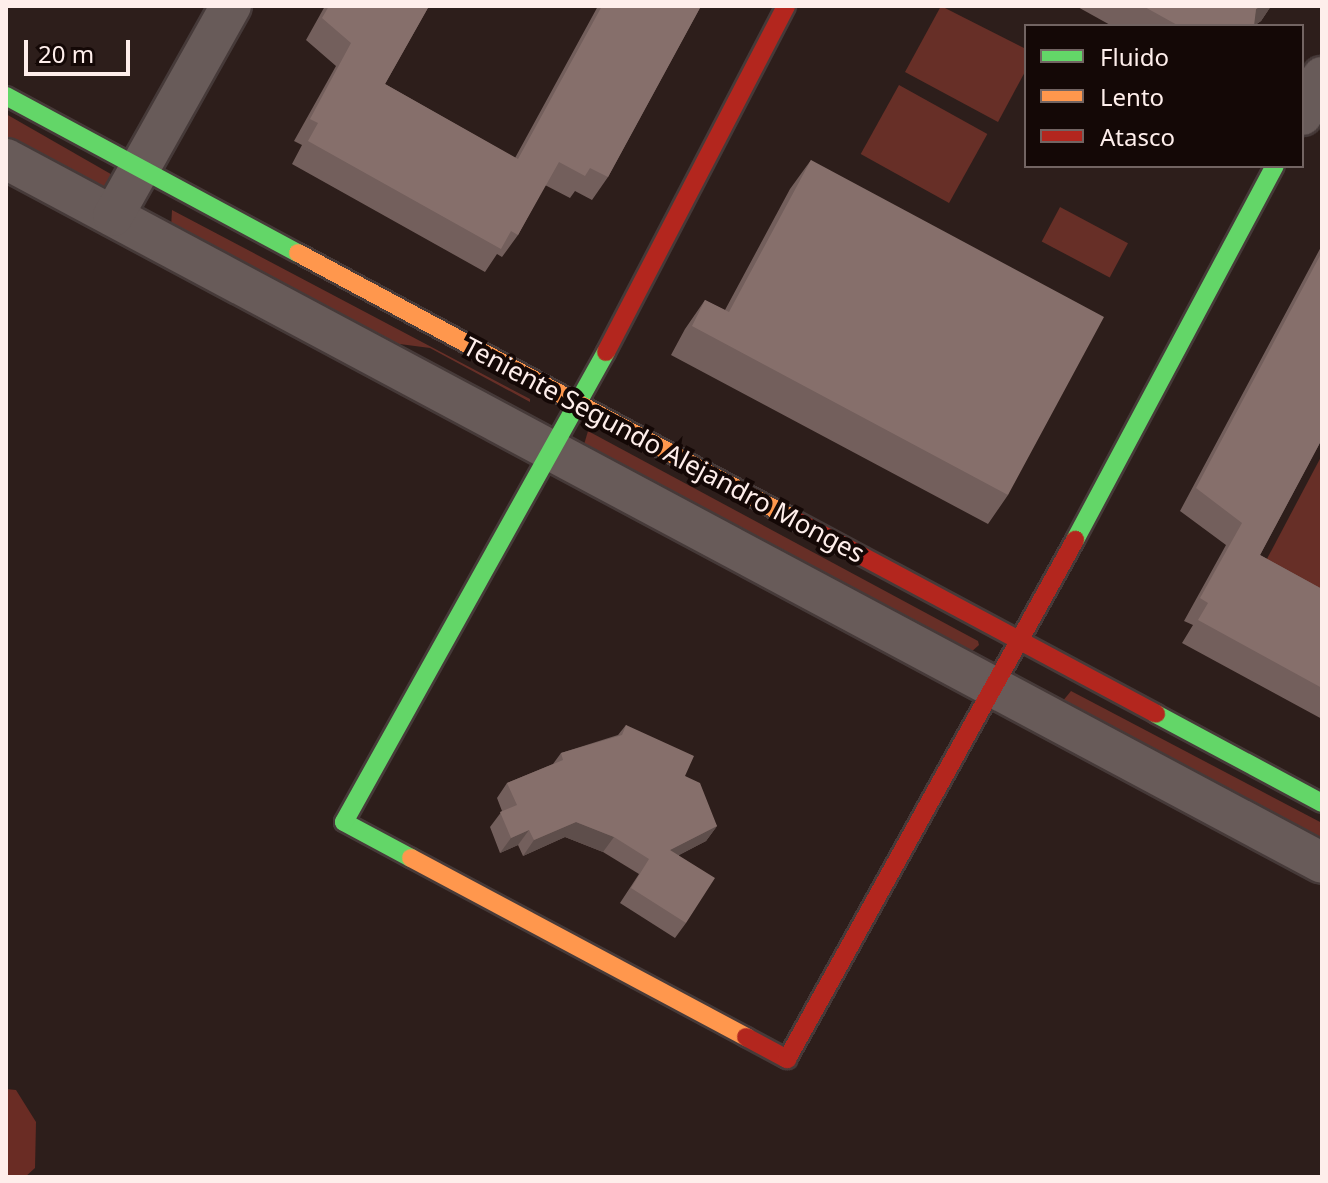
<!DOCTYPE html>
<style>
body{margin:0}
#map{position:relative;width:1328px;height:1183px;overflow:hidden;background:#2d1e1b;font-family:"Noto Sans",sans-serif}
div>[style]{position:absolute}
.green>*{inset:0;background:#672f27;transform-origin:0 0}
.forest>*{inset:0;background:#6a2c24}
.roads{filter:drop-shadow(2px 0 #463a39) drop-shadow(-2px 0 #463a39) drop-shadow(0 2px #463a39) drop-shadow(0 -2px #463a39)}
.street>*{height:40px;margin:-20px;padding:0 20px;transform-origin:20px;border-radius:20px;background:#685b59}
.fast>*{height:18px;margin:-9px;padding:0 9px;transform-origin:9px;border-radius:9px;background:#63d668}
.slow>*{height:18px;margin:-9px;padding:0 9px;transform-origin:9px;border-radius:9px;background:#ff974d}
.jam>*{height:18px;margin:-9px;padding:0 9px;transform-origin:9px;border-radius:9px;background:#b3261e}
.wall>*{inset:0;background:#735f5c}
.shaded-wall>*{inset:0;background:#5e4e4b}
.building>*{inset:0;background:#866f6b}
span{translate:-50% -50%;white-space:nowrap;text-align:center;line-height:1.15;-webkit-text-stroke:8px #140806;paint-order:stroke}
.street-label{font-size:26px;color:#feeeeb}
.frame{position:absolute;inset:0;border:8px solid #feeeeb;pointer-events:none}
.legend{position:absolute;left:1024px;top:24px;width:280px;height:144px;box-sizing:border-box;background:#140806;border:2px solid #726462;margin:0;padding:10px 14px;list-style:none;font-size:24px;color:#feeeeb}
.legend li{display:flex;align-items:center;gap:16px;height:40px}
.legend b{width:40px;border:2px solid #726462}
.scale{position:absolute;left:24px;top:40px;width:106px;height:36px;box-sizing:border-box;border:4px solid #feeeeb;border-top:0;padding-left:10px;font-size:24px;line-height:28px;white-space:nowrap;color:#feeeeb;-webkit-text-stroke:6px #140806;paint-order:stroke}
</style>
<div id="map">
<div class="green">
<i style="clip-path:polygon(941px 6px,1026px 49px,1026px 70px,998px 122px,905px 72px)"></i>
<i style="left:899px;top:85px;width:101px;height:79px;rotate:29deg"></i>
<i style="clip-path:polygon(6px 114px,116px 177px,104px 191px,6px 138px)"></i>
<i style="left:1060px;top:207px;width:77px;height:39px;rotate:28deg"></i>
<i style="clip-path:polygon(172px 210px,530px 399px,530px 402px,430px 348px,392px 343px,171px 228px)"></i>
<i style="clip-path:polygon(588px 431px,978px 641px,979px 645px,970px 653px,583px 448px)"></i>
<i style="clip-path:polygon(1322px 455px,1322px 605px,1260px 572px)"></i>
<i style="clip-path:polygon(1071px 691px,1322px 823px,1322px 844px,1062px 702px)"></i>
</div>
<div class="forest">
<i style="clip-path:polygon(6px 1089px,16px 1090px,36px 1122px,35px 1168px,25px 1177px,6px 1177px)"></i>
</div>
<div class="roads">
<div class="street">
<i style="left:1302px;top:115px;width:43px;rotate:-62.2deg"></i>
<i style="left:6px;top:159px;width:1492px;rotate:28.14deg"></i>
<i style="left:113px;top:216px;width:241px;rotate:-60.7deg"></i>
</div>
<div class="fast">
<i style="left:6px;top:96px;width:332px;rotate:28.3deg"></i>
<i style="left:1075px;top:540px;width:424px;rotate:-61.9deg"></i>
<i style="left:1156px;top:714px;width:188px;rotate:28.2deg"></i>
<i style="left:411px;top:858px;width:76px;rotate:-151.8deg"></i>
<i style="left:344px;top:822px;width:538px;rotate:-60.86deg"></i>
</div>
<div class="slow">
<i style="left:298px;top:253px;width:562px;rotate:28.25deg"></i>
<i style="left:411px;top:858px;width:380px;rotate:28.1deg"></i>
</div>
<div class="jam">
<i style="left:606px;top:352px;width:390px;rotate:-62.5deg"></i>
<i style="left:793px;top:519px;width:412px;rotate:28.2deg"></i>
<i style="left:746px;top:1037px;width:47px;rotate:28.2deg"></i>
<i style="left:787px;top:1059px;width:594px;rotate:-60.97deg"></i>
</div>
</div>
<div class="wall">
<i style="clip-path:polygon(325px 6px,429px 6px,385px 84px,515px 158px,598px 6px,701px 6px,608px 177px,592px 200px,575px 191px,570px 198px,545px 185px,518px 235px,502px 257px,497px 254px,485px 272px,292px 164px,302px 145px,294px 141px,336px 66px,306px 40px)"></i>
<i style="clip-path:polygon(1076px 6px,1271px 6px,1261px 21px,1254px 26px,1112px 26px)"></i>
<i style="clip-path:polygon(811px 160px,1008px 495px,988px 524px,671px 355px,685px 329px,705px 300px,725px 310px,790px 189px)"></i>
<i style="clip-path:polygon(1322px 245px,1322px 439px,1260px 555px,1322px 589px,1322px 719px,1182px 643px,1193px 625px,1184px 621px,1226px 545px,1180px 511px)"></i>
<i style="clip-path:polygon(626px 725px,685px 776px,717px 826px,706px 841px,679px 855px,686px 923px,675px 938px,620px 903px,639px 874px,603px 852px,565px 837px,523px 856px,518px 845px,500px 853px,490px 827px,502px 811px,497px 798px,507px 783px,553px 764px,561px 753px,618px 735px)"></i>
</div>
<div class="shaded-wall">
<i style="clip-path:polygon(1261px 6px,1271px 6px,1261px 21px,1253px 26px,1256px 9px)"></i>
<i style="clip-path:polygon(576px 822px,614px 837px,603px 852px,565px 837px,523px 856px,534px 840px)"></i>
<i style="clip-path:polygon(717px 826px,706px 841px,660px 865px,670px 850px)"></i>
<i style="clip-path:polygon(529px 830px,518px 845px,500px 853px,511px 838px)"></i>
</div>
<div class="building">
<i style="clip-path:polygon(329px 6px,429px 6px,385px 84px,518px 159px,602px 6px,701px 6px,608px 177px,590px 168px,585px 176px,559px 162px,518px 235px,511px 231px,501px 249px,308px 141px,318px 123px,310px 119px,351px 43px,322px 18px)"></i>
<i style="clip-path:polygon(1143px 6px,1261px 6px,1256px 9px,1254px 26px,1179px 26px)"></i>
<i style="clip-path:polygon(811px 160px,1104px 317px,1008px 495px,692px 326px,705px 300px,729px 312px)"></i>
<i style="clip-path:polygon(1322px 252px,1322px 439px,1260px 555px,1322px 589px,1322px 688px,1198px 620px,1208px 603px,1200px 598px,1242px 523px,1196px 488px)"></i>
<i style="clip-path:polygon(626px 725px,694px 756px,685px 776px,700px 783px,717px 826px,670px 850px,715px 878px,686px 923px,631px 888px,649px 859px,614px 837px,576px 822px,534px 840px,529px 830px,511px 838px,500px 812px,517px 805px,507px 783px,563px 760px,561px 753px,622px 735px)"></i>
</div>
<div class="street-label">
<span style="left:664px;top:450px;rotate:28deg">Teniente Segundo Alejandro Monges</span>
</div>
<div class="frame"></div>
<ul class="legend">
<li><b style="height:10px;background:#63d668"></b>Fluido</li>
<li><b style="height:10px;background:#ff974d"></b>Lento</li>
<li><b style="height:10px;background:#b3261e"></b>Atasco</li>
</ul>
<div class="scale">20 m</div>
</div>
